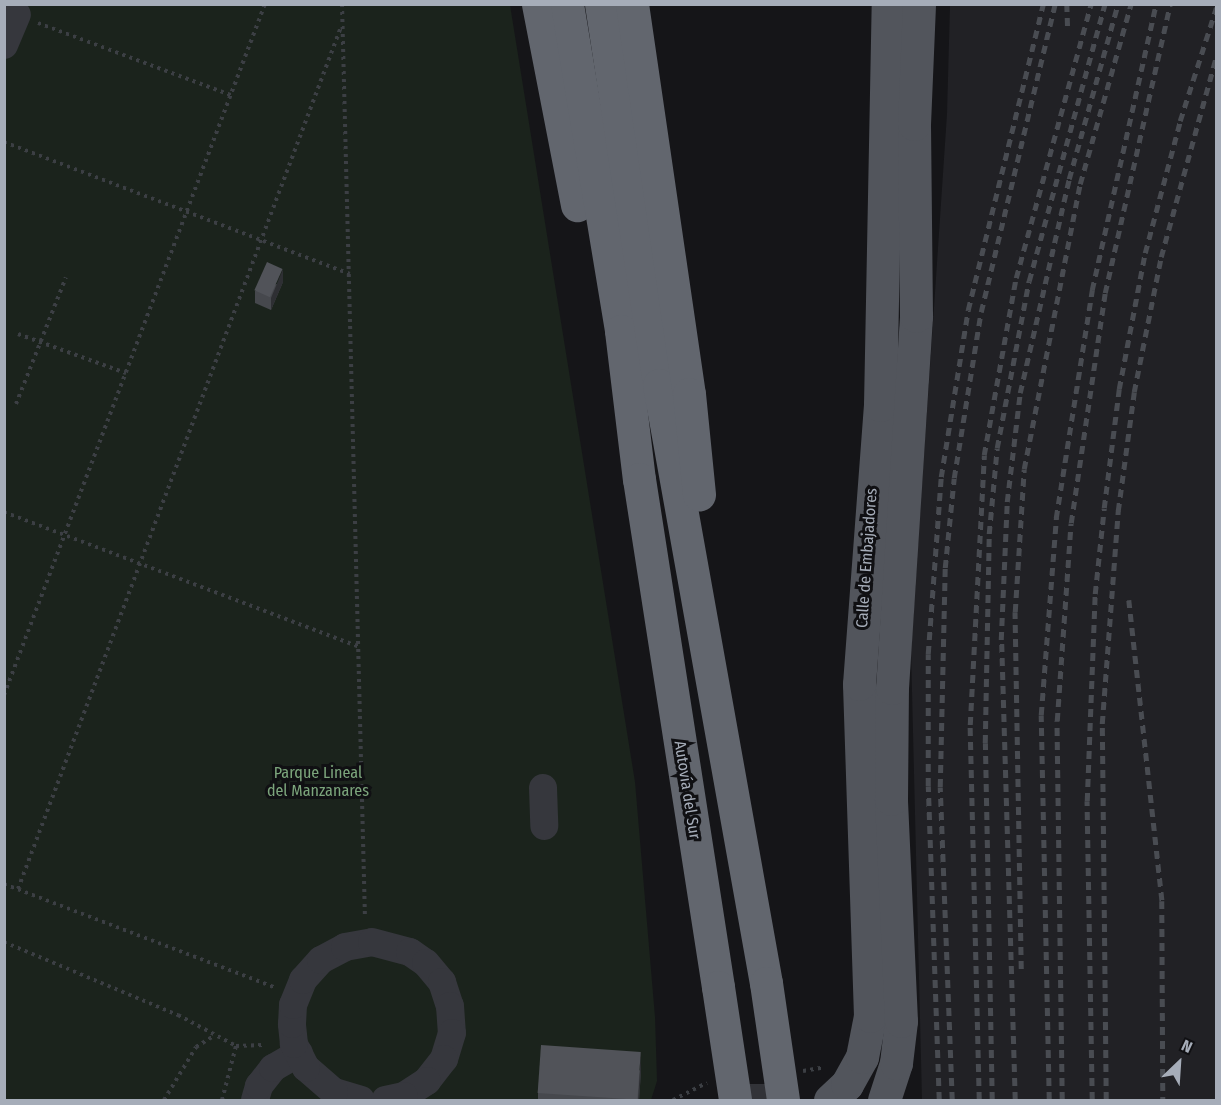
<!DOCTYPE html>
<meta charset="utf-8">
<style>
body{margin:0}
#map{position:relative;width:1221px;height:1105px;overflow:hidden;background:#151518;font-family:"Fira Sans Condensed",sans-serif}
div>[style]{position:absolute}
.built>*{inset:0;background:#212125}
.green>*{inset:0;background:#1b231c}
.major-tunnel>*{height:33px;margin-top:-16.5px;transform-origin:0;background:repeating-linear-gradient(90deg,#323338 0 33px,transparent 0 49px)}
.path>*{height:4px;margin-top:-2px;transform-origin:0;background:repeating-linear-gradient(90deg,#3c3f44 0 3px,transparent 0 7.5px)}
.minor>*{height:28px;margin:-14px;padding:0 14px;transform-origin:14px;border-radius:14px;background:#36373d}
.major>*{height:33px;margin:-16.5px;padding:0 16.5px;transform-origin:16.5px;border-radius:16.5px;background:#52555c}
.highway>*{height:33px;margin:-16.5px;padding:0 16.5px;transform-origin:16.5px;border-radius:16.5px;background:#62666e}
.rail>*{height:4.5px;margin-top:-2.25px;transform-origin:0;background:repeating-linear-gradient(90deg,#494c52 0 8px,transparent 0 14px)}
.highway-bridge>*{height:33px;margin:-16.5px;padding:0 16.5px;transform-origin:16.5px;border-radius:16.5px;background:#62666e}
.wall>*{inset:0;background:#46484d}
.shaded-wall>*{inset:0;background:#2e2f33}
.building>*{inset:0;background:#515359;transform-origin:0 0}
span{translate:-50% -50%;white-space:nowrap;text-align:center;line-height:1.15;-webkit-text-stroke:6px #101013;paint-order:stroke}
.street-label{font-size:16px;color:#a6adb9}
.park-label{font-size:16px;color:#7ca57c}
.frame{position:absolute;inset:0;border:6px solid #a6adb9;pointer-events:none}
.north{position:absolute;left:1149px;top:1033px;width:60px;height:60px;-webkit-text-stroke:4px #101013;paint-order:stroke;rotate:25deg;font-size:16px;font-weight:700;line-height:24px;text-align:center;color:#a6adb9}
.north::after{content:'';display:block;margin:auto;width:21px;height:27px;background:#a6adb9;clip-path:polygon(50% 0,100% 100%,50% 72%,0 100%)}
</style>
<div id="map">
<div class="built">
<i style="clip-path:polygon(950px 5px,1216px 5px,1216px 1100px,922px 1100px,911px 650px,947px 114px)"></i>
</div>
<div class="green">
<i style="clip-path:polygon(5px 5px,510px 5px,635px 782px,655px 1017px,657px 1081px,651px 1100px,5px 1100px)"></i>
</div>
<div class="major-tunnel">
<i style="left:747px;top:1100px;width:29px"></i>
</div>
<div class="path">
<i style="left:342px;top:4px;width:914px;rotate:88.56deg"></i>
<i style="left:38px;top:23px;width:206px;rotate:20.5deg"></i>
<i style="left:4px;top:142px;width:370px;rotate:20.9deg"></i>
<i style="left:18px;top:334px;width:115px;rotate:19.9deg"></i>
<i style="left:16px;top:404px;width:136px;rotate:-68.5deg"></i>
<i style="left:4px;top:512px;width:380px;rotate:20.8deg"></i>
<i style="left:4px;top:695px;width:739px;rotate:-69.31deg"></i>
<i style="left:4px;top:884px;width:291px;rotate:20.9deg"></i>
<i style="left:18px;top:889px;width:921px;rotate:-69.46deg"></i>
<i style="left:4px;top:942px;width:189px;rotate:22.8deg"></i>
<i style="left:178px;top:1015px;width:66px;rotate:28.1deg"></i>
<i style="left:236px;top:1046px;width:27px;rotate:-2deg"></i>
<i style="left:803px;top:1071px;width:22px;rotate:-10deg"></i>
<i style="left:164px;top:1100px;width:62px;rotate:-58.9deg"></i>
<i style="left:196px;top:1047px;width:22px;rotate:-32deg"></i>
<i style="left:222px;top:1100px;width:56px;rotate:-75.5deg"></i>
<i style="left:673px;top:1100px;width:38px;rotate:-27deg"></i>
</div>
<div class="minor">
<i style="left:4px;top:45px;width:33px;rotate:-67deg"></i>
<i style="left:543px;top:788px;width:38px;rotate:88deg"></i>
<i style="left:255px;top:1100px;width:15px;rotate:-74deg"></i>
<i style="left:259px;top:1086px;width:23px;rotate:-52deg"></i>
<i style="left:273px;top:1068px;width:30px;rotate:-30deg"></i>
<i style="left:361px;top:1100px;width:28px;rotate:-163deg"></i>
<i style="left:334px;top:1092px;width:37px;rotate:-139deg"></i>
<i style="left:306px;top:1068px;width:27px;rotate:-117deg"></i>
<i style="left:294px;top:1044px;width:20px;rotate:-96deg"></i>
<i style="left:292px;top:1024px;width:19px;rotate:-87deg"></i>
<i style="left:293px;top:1005px;width:27px;rotate:-68deg"></i>
<i style="left:303px;top:980px;width:27px;rotate:-48deg"></i>
<i style="left:321px;top:960px;width:27px;rotate:-28deg"></i>
<i style="left:345px;top:947px;width:27px;rotate:-10deg"></i>
<i style="left:372px;top:942px;width:39px;rotate:15deg"></i>
<i style="left:410px;top:952px;width:19px;rotate:35deg"></i>
<i style="left:426px;top:963px;width:25px;rotate:50deg"></i>
<i style="left:442px;top:982px;width:25px;rotate:72deg"></i>
<i style="left:450px;top:1006px;width:27px;rotate:86deg"></i>
<i style="left:452px;top:1033px;width:27px;rotate:107deg"></i>
<i style="left:444px;top:1059px;width:28px;rotate:128deg"></i>
<i style="left:427px;top:1081px;width:27px;rotate:147deg"></i>
<i style="left:404px;top:1096px;width:19px;rotate:168deg"></i>
</div>
<div class="major">
<i style="left:830px;top:1100px;width:23px;rotate:-43deg"></i>
<i style="left:847px;top:1084px;width:31px;rotate:-61deg"></i>
<i style="left:862px;top:1057px;width:42px;rotate:-79deg"></i>
<i style="left:870px;top:1016px;width:332px;rotate:-91.9deg"></i>
<i style="left:859px;top:684px;width:280px;rotate:-85.7deg"></i>
<i style="left:880px;top:405px;width:401px;rotate:-88.9deg"></i>
<i style="left:884px;top:1100px;width:39px;rotate:-72deg"></i>
<i style="left:896px;top:1063px;width:42px;rotate:-83.2deg"></i>
<i style="left:901px;top:1021px;width:222px;rotate:-92.6deg"></i>
<i style="left:891px;top:799px;width:111px;rotate:-89.5deg"></i>
<i style="left:892px;top:688px;width:373px;rotate:-86.3deg"></i>
<i style="left:916px;top:316px;width:192px;rotate:-90.6deg"></i>
<i style="left:914px;top:124px;width:120px;rotate:-87.6deg"></i>
</div>
<div class="highway">
<i style="left:538px;top:4px;width:205px;rotate:79deg"></i>
<i style="left:567px;top:4px;width:331px;rotate:80.6deg"></i>
<i style="left:621px;top:331px;width:149px;rotate:83.1deg"></i>
<i style="left:639px;top:479px;width:514px;rotate:81.16deg"></i>
<i style="left:601px;top:4px;width:385px;rotate:81.3deg"></i>
<i style="left:659px;top:385px;width:607px;rotate:79.86deg"></i>
<i style="left:632px;top:4px;width:394px;rotate:81.7deg"></i>
<i style="left:689px;top:394px;width:101px;rotate:84.3deg"></i>
</div>
<div class="rail">
<i style="left:1067px;top:4px;width:24px;rotate:88deg"></i>
<i style="left:1129px;top:600px;width:303px;rotate:83.7deg"></i>
<i style="left:1162px;top:901px;width:199px;rotate:89.7deg"></i>
<i style="left:1021px;top:969px;width:357px;rotate:-91deg"></i>
<i style="left:1015px;top:612px;width:143px;rotate:-86.4deg"></i>
<i style="left:1024px;top:469px;width:290px;rotate:-78.9deg"></i>
<i style="left:1080px;top:184px;width:187px;rotate:-74.2deg"></i>
<i style="left:939px;top:1100px;width:314px;rotate:-92deg"></i>
<i style="left:928px;top:786px;width:132px;rotate:-90deg"></i>
<i style="left:928px;top:654px;width:177px;rotate:-85.8deg"></i>
<i style="left:941px;top:477px;width:169px;rotate:-80.8deg"></i>
<i style="left:968px;top:310px;width:315px;rotate:-76.2deg"></i>
<i style="left:952px;top:1100px;width:313px;rotate:-92.2deg"></i>
<i style="left:940px;top:787px;width:219px;rotate:-88.7deg"></i>
<i style="left:945px;top:568px;width:90px;rotate:-84.3deg"></i>
<i style="left:954px;top:478px;width:168px;rotate:-80.8deg"></i>
<i style="left:981px;top:312px;width:317px;rotate:-76.5deg"></i>
<i style="left:979px;top:1100px;width:375px;rotate:-91.4deg"></i>
<i style="left:970px;top:725px;width:270px;rotate:-87deg"></i>
<i style="left:984px;top:455px;width:180px;rotate:-79.8deg"></i>
<i style="left:1016px;top:278px;width:284px;rotate:-74.7deg"></i>
<i style="left:992px;top:1100px;width:357px;rotate:-91.1deg"></i>
<i style="left:985px;top:743px;width:209px;rotate:-88.9deg"></i>
<i style="left:989px;top:534px;width:86px;rotate:-84.7deg"></i>
<i style="left:997px;top:448px;width:170px;rotate:-79.2deg"></i>
<i style="left:1029px;top:281px;width:287px;rotate:-74.7deg"></i>
<i style="left:1015px;top:1100px;width:460px;rotate:-91.7deg"></i>
<i style="left:1001px;top:640px;width:138px;rotate:-87.5deg"></i>
<i style="left:1007px;top:502px;width:110px;rotate:-83.2deg"></i>
<i style="left:1020px;top:393px;width:220px;rotate:-77.1deg"></i>
<i style="left:1069px;top:179px;width:182px;rotate:-74.4deg"></i>
<i style="left:1049px;top:1100px;width:385px;rotate:-91.2deg"></i>
<i style="left:1041px;top:715px;width:198px;rotate:-85.6deg"></i>
<i style="left:1056px;top:518px;width:231px;rotate:-81deg"></i>
<i style="left:1092px;top:290px;width:293px;rotate:-77.4deg"></i>
<i style="left:1062px;top:1100px;width:379px;rotate:-90.8deg"></i>
<i style="left:1057px;top:721px;width:198px;rotate:-86deg"></i>
<i style="left:1071px;top:523px;width:232px;rotate:-81.6deg"></i>
<i style="left:1105px;top:293px;width:296px;rotate:-77.3deg"></i>
<i style="left:1092px;top:1100px;width:299px;rotate:-91deg"></i>
<i style="left:1087px;top:801px;width:207px;rotate:-87.8deg"></i>
<i style="left:1095px;top:594px;width:86px;rotate:-84deg"></i>
<i style="left:1104px;top:508px;width:120px;rotate:-82.8deg"></i>
<i style="left:1119px;top:389px;width:138px;rotate:-79.2deg"></i>
<i style="left:1145px;top:253px;width:137px;rotate:-75.1deg"></i>
<i style="left:1180px;top:121px;width:119px;rotate:-72.3deg"></i>
<i style="left:1106px;top:1100px;width:376px;rotate:-90.6deg"></i>
<i style="left:1102px;top:724px;width:214px;rotate:-85.7deg"></i>
<i style="left:1118px;top:511px;width:120px;rotate:-82.3deg"></i>
<i style="left:1134px;top:392px;width:138px;rotate:-78.7deg"></i>
<i style="left:1161px;top:257px;width:207px;rotate:-74.6deg"></i>
</div>
<div class="highway-bridge">
<i style="left:766px;top:983px;width:118px;rotate:81.7deg"></i>
<i style="left:718px;top:987px;width:114px;rotate:81.4deg"></i>
</div>
<div class="wall">
<i style="clip-path:polygon(283px 282px,271px 310px,255px 303px,255px 291px)"></i>
<i style="clip-path:polygon(641px 1070px,639px 1101px,538px 1101px,538px 1093px)"></i>
</div>
<div class="shaded-wall">
<i style="clip-path:polygon(283px 269px,283px 282px,271px 310px,271px 298px)"></i>
<i style="clip-path:polygon(641px 1052px,641px 1070px,639px 1101px,638px 1101px)"></i>
</div>
<div class="building">
<i style="left:267px;top:262px;width:17px;height:31px;rotate:24deg"></i>
<i style="left:541px;top:1045px;width:100px;height:48px;rotate:4deg"></i>
</div>
<div class="street-label">
<span style="left:867px;top:558px;rotate:-86deg">Calle de Embajadores</span>
<span style="left:687px;top:790px;rotate:81deg">Autovía del Sur</span>
</div>
<div class="park-label">
<span style="left:318px;top:782px">Parque Lineal<br>del Manzanares</span>
</div>
<div class="frame"></div>
<div class="north">N</div>
</div>
